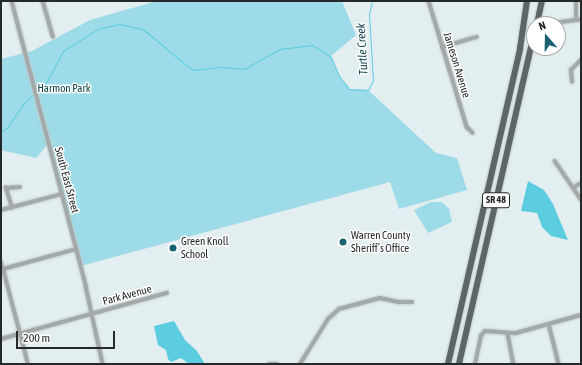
<!DOCTYPE html>
<html>
<head>
<meta charset="utf-8">
<style>
  body { margin:0 }
  #map { position:relative; width:582px; height:365px; overflow:hidden; background:#e3eef0; font-family:"Asap Condensed",sans-serif }
  div>[style] { position:absolute }
  .green>* { inset:0; background:#9cdbe7 }
  .water>* { inset:0; background:#5ccde1 }
  .stream>* { height:1px; margin:-0.5px; padding:0 0.5px; transform-origin:0.5px; border-radius:0.5px; background:#5ccde1 }
  .roads { filter:drop-shadow(0 0 1px #c1cbcc) drop-shadow(0 0 1px #c1cbcc) }
  .minor>* { height:3.5px; margin:-1.75px; padding:0 1.75px; transform-origin:1.75px; border-radius:1.75px; background:#a3a8a9 }
  .tertiary>* { height:4px; margin:-2px; padding:0 2px; transform-origin:2px; border-radius:2px; background:#a3a8a9 }
  .trunk>* { height:5.5px; margin:-2.75px; padding:0 2.75px; transform-origin:2.75px; border-radius:2.75px; background:#5c6567 }
  .dots>* { width:11px; height:11px; translate:-50% -50%; box-sizing:border-box; border:2px solid #fff; border-radius:50% }
  span { translate:-50% -50%; white-space:nowrap; text-align:center; line-height:1.15; -webkit-text-stroke:3px #fff; paint-order:stroke }
  .shield-label span { padding:1px 3px; background:#fff; border:1px solid; border-radius:3px; -webkit-text-stroke-width:0 }
  .shield-label { font-size:10px; color:#25292a; font-weight:700 }
  .street-label { font-size:11px; color:#25292a }
  .park-label { font-size:11px; color:#093f48 }
  .poi-label { font-size:11px; color:#25292a }
  .left { translate:0 -50%; text-align:left }
  .water-label { font-size:12px; color:#144750; font-style:italic }
  .frame { position:absolute; inset:0; border:2px solid #25292a; pointer-events:none }
  .north { position:absolute; left:526px; top:16px; width:40px; height:40px; box-sizing:border-box; background:#fff; border:1px solid #a8a9aa; border-radius:50%; rotate:340deg; font-size:11px; font-weight:700; line-height:16px; text-align:center; color:#25292a }
  .north::after { content:''; display:block; margin:auto; width:14px; height:18px; background:#18636f; clip-path:polygon(50% 0,100% 100%,50% 72%,0 100%) }
  .scale { position:absolute; left:16px; top:331px; width:99px; height:18px; box-sizing:border-box; border:2px solid #25292a; border-top:0; padding-left:5px; font-size:12px; line-height:14px; white-space:nowrap; color:#25292a; -webkit-text-stroke:3px #fff; paint-order:stroke }
</style>
</head>
<body>
<div id="map">
  <div class="green">
    <div style="clip-path:polygon(157px 1px,342px 1px,356px 35px,331px 56px,339px 76px,349px 89px,368px 90px,436px 153px,457px 158px,467px 190px,399px 209px,390px 182px,81px 266px,49px 144px,61px 140px,49px 143px,36px 158px,1px 150px,1px 59px,32px 51px,90px 20px)"></div>
    <div style="clip-path:polygon(431px 202px,442px 202px,449px 209px,452px 222px,428px 233px,414px 210px)"></div>
  </div>
  <div class="water">
    <div style="clip-path:polygon(528px 181px,544px 190px,553px 204px,568px 240px,551px 236px,542px 227px,537px 213px,521px 211px)"></div>
    <div style="clip-path:polygon(174px 321px,185px 340px,197px 351px,205px 364px,189px 364px,181px 358px,171px 362px,168px 359px,166px 350px,158px 345px,154px 326px)"></div>
  </div>
  <div class="stream">
    <div style="left:37px;top:92px;width:13px;rotate:-45deg"></div>
    <div style="left:46px;top:83px;width:36px;rotate:-62deg"></div>
    <div style="left:63px;top:51px;width:41px;rotate:-32.2deg"></div>
    <div style="left:98px;top:29px;width:22px;rotate:-13deg"></div>
    <div style="left:119px;top:24px;width:26px;rotate:13deg"></div>
    <div style="left:144px;top:30px;width:62px;rotate:39.8deg"></div>
    <div style="left:192px;top:70px;width:31px;rotate:-6deg"></div>
    <div style="left:223px;top:67px;width:21px;rotate:5deg"></div>
    <div style="left:244px;top:69px;width:41px;rotate:-29.1deg"></div>
    <div style="left:280px;top:49px;width:32px;rotate:-7deg"></div>
    <div style="left:312px;top:45px;width:22px;rotate:32deg"></div>
    <div style="left:331px;top:57px;width:21px;rotate:67deg"></div>
    <div style="left:339px;top:76px;width:16px;rotate:52deg"></div>
    <div style="left:349px;top:89px;width:19px;rotate:3deg"></div>
    <div style="left:368px;top:90px;width:11px;rotate:-63deg"></div>
    <div style="left:373px;top:80px;width:65px;rotate:-93.5deg"></div>
    <div style="left:369px;top:15px;width:14px;rotate:-78deg"></div>
    <div style="left:1px;top:131px;width:7px;rotate:-27deg"></div>
    <div style="left:7px;top:128px;width:30px;rotate:-56deg"></div>
    <div style="left:24px;top:103px;width:13px;rotate:-42deg"></div>
  </div>
  <div class="roads">
    <div class="minor">
      <div style="left:12px;top:1px;width:294px;rotate:75.4deg"></div>
      <div style="left:86px;top:286px;width:80px;rotate:77.7deg"></div>
      <div style="left:43px;top:1px;width:37px;rotate:74deg"></div>
      <div style="left:429px;top:1px;width:132px;rotate:73.2deg"></div>
      <div style="left:467px;top:127px;width:8px;rotate:45deg"></div>
      <div style="left:576px;top:19px;width:18px;rotate:-90deg"></div>
      <div style="left:554px;top:23px;width:27px;rotate:-8deg"></div>
      <div style="left:442px;top:47px;width:36px;rotate:-16deg"></div>
      <div style="left:572px;top:82px;width:12px;rotate:-95deg"></div>
      <div style="left:571px;top:70px;width:14px;rotate:-45deg"></div>
      <div style="left:555px;top:161px;width:46px;rotate:55.6deg"></div>
      <div style="left:573px;top:188px;width:9px;rotate:-32deg"></div>
      <div style="left:12px;top:208px;width:21px;rotate:-107deg"></div>
      <div style="left:6px;top:188px;width:14px;rotate:-4deg"></div>
      <div style="left:1px;top:210px;width:63px;rotate:-14.7deg"></div>
      <div style="left:1px;top:262px;width:7px;rotate:74deg"></div>
      <div style="left:3px;top:269px;width:76px;rotate:-15.3deg"></div>
      <div style="left:549px;top:324px;width:41px;rotate:76deg"></div>
      <div style="left:508px;top:334px;width:31px;rotate:79deg"></div>
      <div style="left:1px;top:339px;width:172px;rotate:-15.5deg"></div>
      <div style="left:269px;top:364px;width:8px"></div>
      <div style="left:300px;top:364px;width:53px;rotate:-58.1deg"></div>
      <div style="left:328px;top:319px;width:15px;rotate:-42deg"></div>
      <div style="left:339px;top:309px;width:42px;rotate:-15deg"></div>
      <div style="left:380px;top:298px;width:19px;rotate:12deg"></div>
      <div style="left:399px;top:302px;width:13px"></div>
      <div style="left:475px;top:364px;width:29px;rotate:-78deg"></div>
      <div style="left:481px;top:336px;width:6px;rotate:-51deg"></div>
      <div style="left:485px;top:331px;width:31px;rotate:4deg"></div>
      <div style="left:516px;top:333px;width:67px;rotate:-15.5deg"></div>
    </div>
    <div class="tertiary">
      <div style="left:1px;top:270px;width:2px;rotate:-27deg"></div>
      <div style="left:3px;top:269px;width:98px;rotate:75.3deg"></div>
    </div>
    <div class="trunk">
      <div style="left:537px;top:24px;width:24px;rotate:-78deg"></div>
      <div style="left:448px;top:364px;width:323px;rotate:-77.1deg"></div>
      <div style="left:520px;top:49px;width:49px;rotate:-81.7deg"></div>
      <div style="left:459px;top:364px;width:337px;rotate:-77.2deg"></div>
    </div>
  </div>
  <div class="dots">
    <div style="left:343px;top:242px;background:#18636f"></div>
    <div style="left:173px;top:248px;background:#18636f"></div>
  </div>
  <div class="shield-label">
    <span style="left:496px;top:200px">SR 48</span>
  </div>
  <div class="street-label">
    <span style="left:457px;top:65px;rotate:73deg">Jameson Avenue</span>
    <span style="left:67px;top:180px;rotate:75deg">South East Street</span>
    <span style="left:127px;top:295px;rotate:-15deg">Park Avenue</span>
  </div>
  <div class="park-label">
    <span style="left:64px;top:88px">Harmon Park</span>
  </div>
  <div class="poi-label">
    <span class="left" style="left:351px;top:242px">Warren County<br>Sheriff’s Office</span>
    <span class="left" style="left:181px;top:248px">Green Knoll<br>School</span>
  </div>
  <div class="water-label">
    <span style="left:363px;top:49px;rotate:-93deg">Turtle Creek</span>
  </div>
  <div class="frame"></div>
  <div class="north">N</div>
  <div class="scale">200 m</div>
</div>
</body>
</html>
